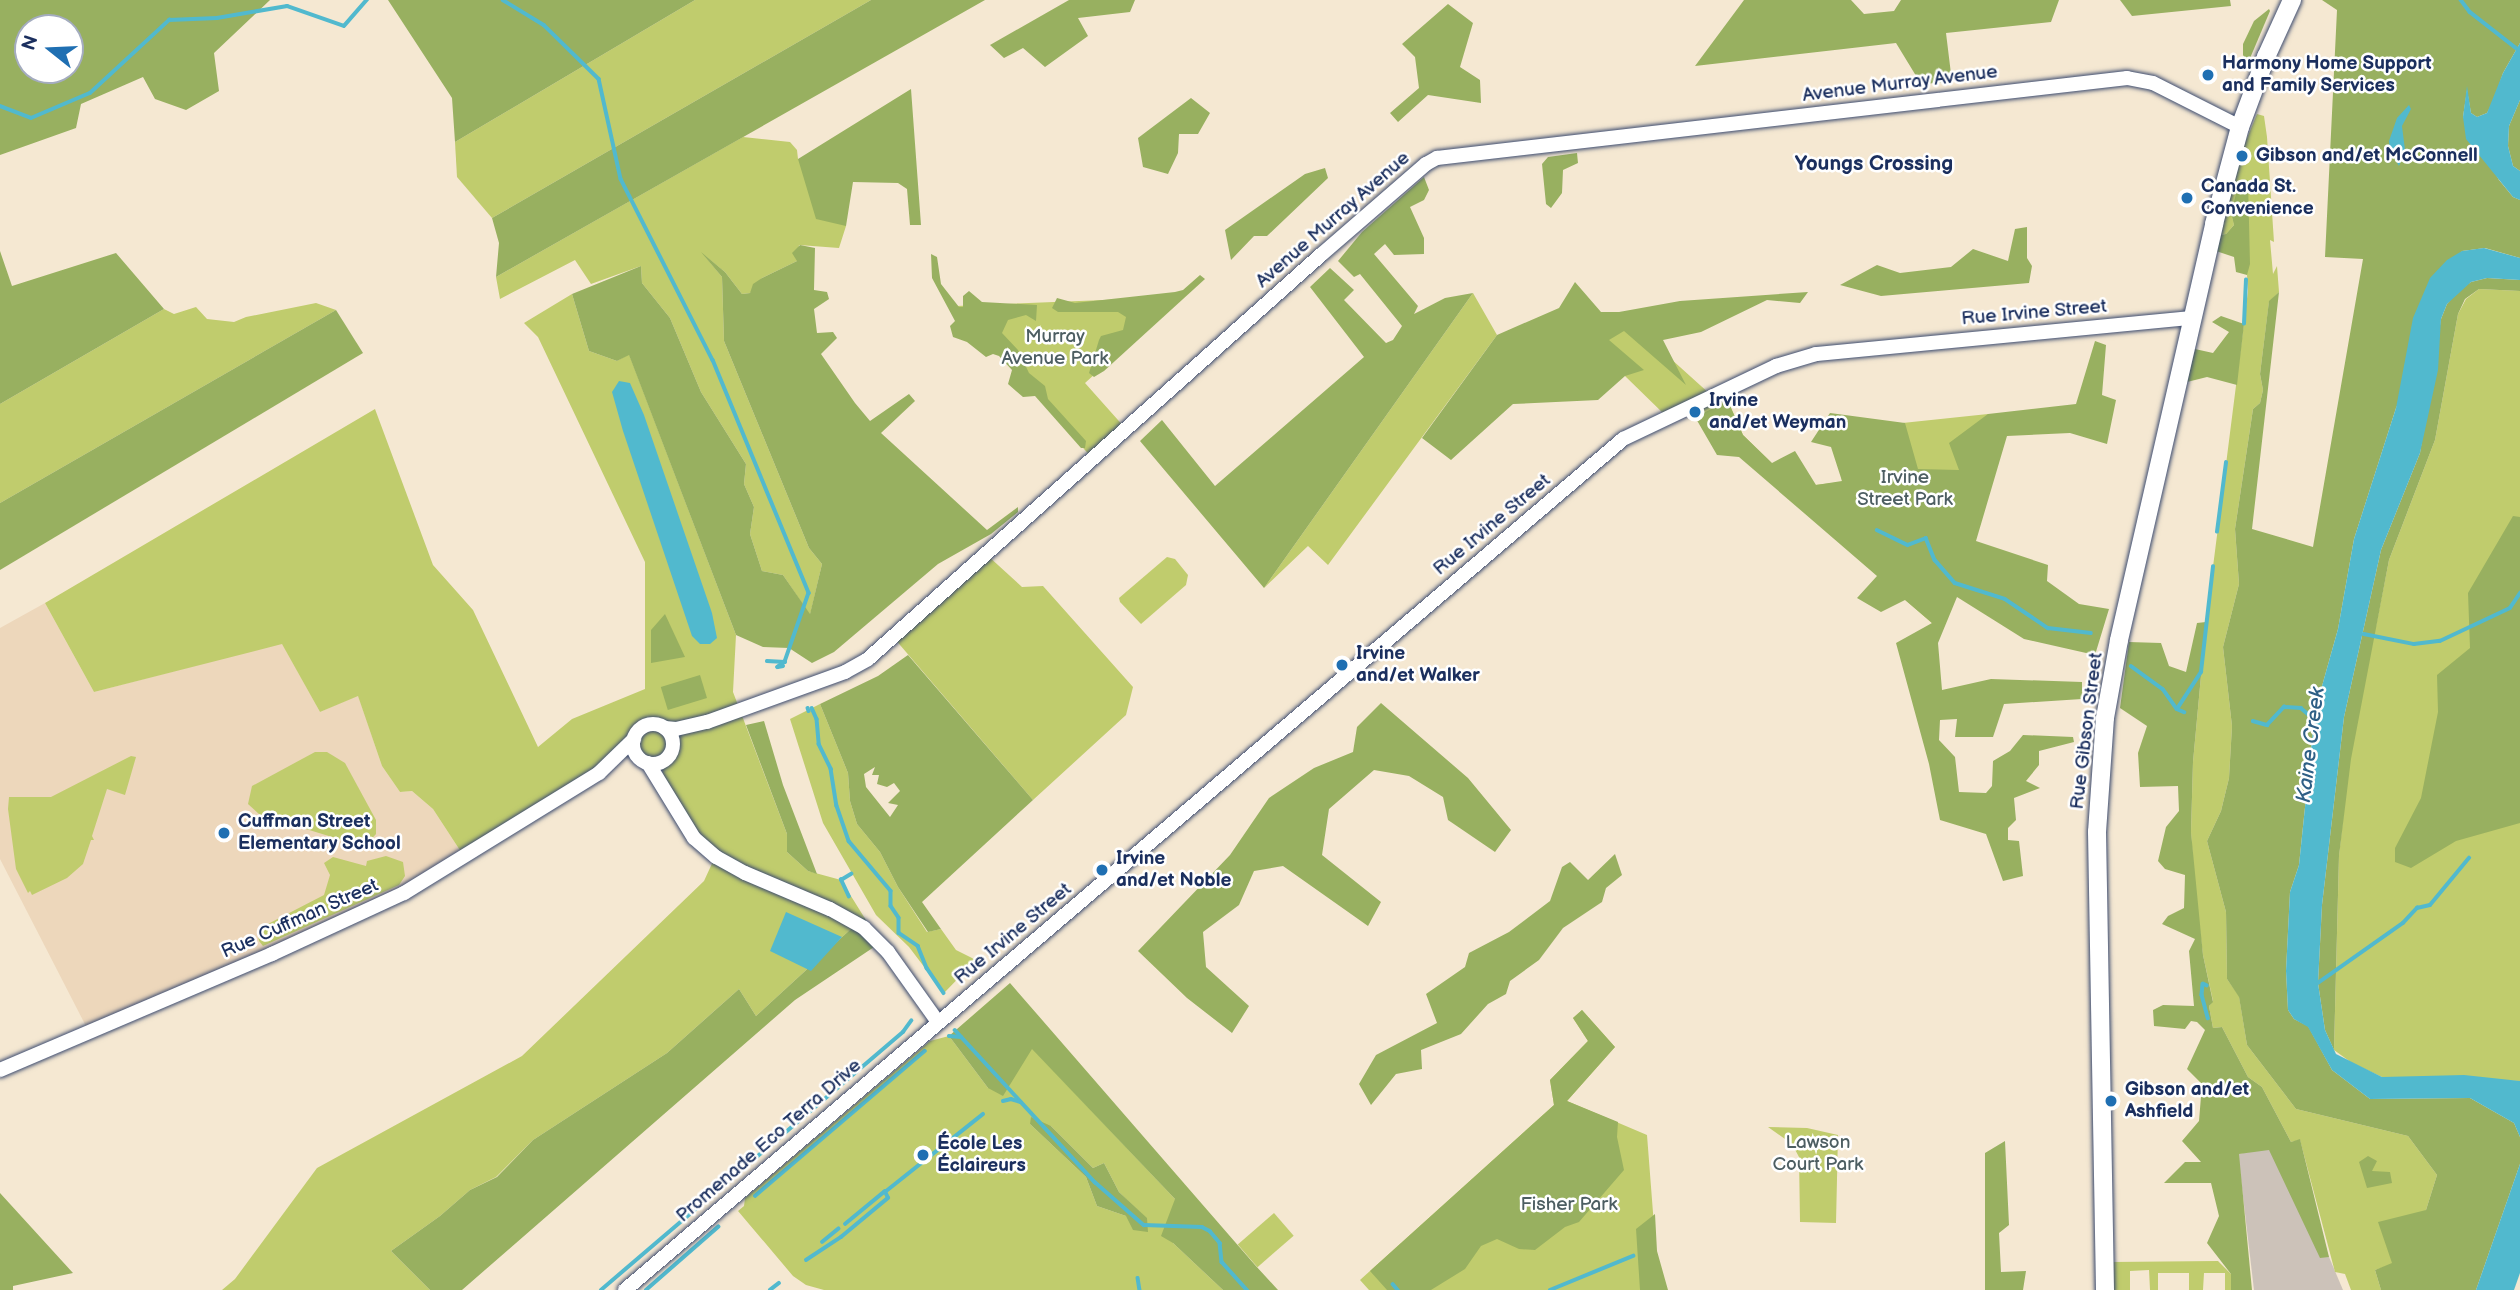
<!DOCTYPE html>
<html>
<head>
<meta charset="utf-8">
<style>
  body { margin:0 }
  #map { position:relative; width:2520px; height:1290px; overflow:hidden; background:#f5e8d2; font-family:"Balsamiq Sans",sans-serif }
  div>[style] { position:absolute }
  .built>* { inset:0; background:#edd7bb }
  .industrial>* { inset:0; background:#ccc2b9 }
  .green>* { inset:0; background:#c0cc6d; transform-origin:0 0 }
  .forest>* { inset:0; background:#98b060; transform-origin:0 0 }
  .water>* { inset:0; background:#51b9ce }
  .stream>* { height:3.5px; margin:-1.75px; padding:0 1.75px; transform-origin:1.75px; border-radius:1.75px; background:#51b9ce }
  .roads { filter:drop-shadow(0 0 2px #3c4b6f) drop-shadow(0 0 2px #3c4b6f) }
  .minor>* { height:14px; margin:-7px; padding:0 7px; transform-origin:7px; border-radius:7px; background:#fff }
  .minor>.ring { margin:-7px; padding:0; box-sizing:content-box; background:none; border:14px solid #fff; border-radius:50% }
  .major>* { height:18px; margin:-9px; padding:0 9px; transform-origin:9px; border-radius:9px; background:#fff }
  .dots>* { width:19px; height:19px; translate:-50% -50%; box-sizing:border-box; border:4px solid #fff; border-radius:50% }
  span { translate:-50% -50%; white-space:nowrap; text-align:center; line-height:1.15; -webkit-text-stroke:5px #fff; paint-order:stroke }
  .poi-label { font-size:19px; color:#1b2f5e; font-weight:700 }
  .left { translate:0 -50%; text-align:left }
  .street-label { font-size:19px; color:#1b2f5e }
  .park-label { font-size:19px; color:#4d5e62 }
  .neighbourhood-label { font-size:21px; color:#1b2f5e; font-weight:700 }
  .water-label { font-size:21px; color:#2e5f85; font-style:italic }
  .north { position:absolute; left:14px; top:14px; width:70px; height:70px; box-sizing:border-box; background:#fff; border:2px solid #a4acbf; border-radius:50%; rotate:288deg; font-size:19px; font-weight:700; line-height:28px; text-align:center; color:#1b2f5e }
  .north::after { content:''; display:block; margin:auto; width:24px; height:32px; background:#1f6fb2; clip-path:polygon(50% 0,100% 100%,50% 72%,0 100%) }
</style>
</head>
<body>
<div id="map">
  <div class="built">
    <div style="clip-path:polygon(45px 603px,94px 692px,282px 643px,320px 712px,358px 695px,382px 766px,400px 792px,412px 791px,433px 809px,465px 858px,90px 1034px,0 859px,0 628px)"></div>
  </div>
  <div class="industrial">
    <div style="clip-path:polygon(2276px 1147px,2329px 1257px,2343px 1290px,2254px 1290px,2238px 1154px)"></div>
  </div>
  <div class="green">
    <div style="clip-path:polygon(695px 0,871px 0,492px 218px,457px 177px,455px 142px)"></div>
    <div style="clip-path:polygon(2257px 114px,2264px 116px,2267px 137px,2274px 242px,2270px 240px,2273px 274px,2277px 266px,2279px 292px,2269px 302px,2260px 374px,2263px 390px,2260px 403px,2253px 409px,2235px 529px,2239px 584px,2223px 647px,2232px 726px,2229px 778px,2221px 811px,2207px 841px,2226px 912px,2227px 979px,2239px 996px,2247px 1045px,2296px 1109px,2408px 1136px,2437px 1175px,2426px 1210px,2393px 1264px,2375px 1270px,2381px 1290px,2351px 1290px,2345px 1274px,2335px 1272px,2300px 1140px,2291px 1142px,2262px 1087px,2248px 1077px,2222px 1027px,2213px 1028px,2209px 1006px,2213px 1001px,2203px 955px,2195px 891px,2191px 832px,2193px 762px,2206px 622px,2248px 291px,2247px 275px,2231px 212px,2234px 225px,2226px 234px,2220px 235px,2243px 148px)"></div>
    <div style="clip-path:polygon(743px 137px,790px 142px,797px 150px,798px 159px,842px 167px,846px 226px,839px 248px,799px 245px,797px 261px,762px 278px,750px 293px,742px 294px,725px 272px,704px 255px,722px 277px,724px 341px,809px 548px,822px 564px,810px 615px,783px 575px,762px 571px,750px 534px,754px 507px,744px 484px,746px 464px,701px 392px,670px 318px,642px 283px,641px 266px,591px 284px,575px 260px,500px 299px,496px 277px)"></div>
    <div style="clip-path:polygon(2479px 289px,2520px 291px,2520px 1081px,2382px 1077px,2352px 1063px,2334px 1050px,2339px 856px,2361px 649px,2369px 612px,2376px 626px,2389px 560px,2435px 440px,2458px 314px,2466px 299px)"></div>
    <div style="clip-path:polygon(1473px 293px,1497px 335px,1328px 565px,1308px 546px,1264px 588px)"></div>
    <div style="clip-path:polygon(572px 294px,589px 351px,617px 361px,629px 354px,736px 635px,733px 692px,787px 834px,787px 852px,808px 871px,841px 880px,864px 917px,756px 1016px,739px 989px,667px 1053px,533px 1140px,496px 1177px,470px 1190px,440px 1216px,391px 1251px,430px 1290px,222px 1290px,235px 1279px,317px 1168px,522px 1056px,704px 881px,715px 857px,671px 801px,660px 763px,642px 761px,634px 752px,465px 858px,433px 809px,412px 791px,400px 792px,382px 766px,358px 696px,320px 712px,282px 644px,94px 692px,45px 603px,375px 409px,433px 565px,473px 610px,538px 747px,572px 719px,645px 689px,645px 562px,538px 337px,524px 323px)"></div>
    <div style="clip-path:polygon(1180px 297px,1085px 383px,1126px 429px,1093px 459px,956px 306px)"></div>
    <div style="clip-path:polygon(316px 303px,336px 310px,0 503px,0 404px,164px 309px,174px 314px,196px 307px,207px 319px,234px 322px,246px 317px)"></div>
    <div style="clip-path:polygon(1619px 312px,1711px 395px,1723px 390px,1743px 435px,1796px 487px,1842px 482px,1836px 430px,1988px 414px,1990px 421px,1933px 624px,1685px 408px,1666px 416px,1625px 376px,1587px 320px)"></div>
    <div style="clip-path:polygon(987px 555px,1022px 587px,1043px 586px,1133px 687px,1126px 715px,1033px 800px,894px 638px)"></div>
    <div style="clip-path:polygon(1167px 557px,1175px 559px,1188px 575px,1186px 585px,1141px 624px,1120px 602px,1119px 598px)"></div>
    <div style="clip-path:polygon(820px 704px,848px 773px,850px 801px,857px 824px,880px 852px,898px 887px,927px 932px,941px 929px,956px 950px,976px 960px,944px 993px,909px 947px,876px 915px,823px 823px,790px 719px)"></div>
    <div style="clip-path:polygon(315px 752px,327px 752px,345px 763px,376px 820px,376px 834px,368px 843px,355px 844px,260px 815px,248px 804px,252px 786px)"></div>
    <div style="clip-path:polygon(131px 756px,136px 757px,125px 795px,107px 789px,92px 836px,94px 840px,91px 840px,83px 864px,67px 878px,32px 895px,30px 891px,28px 893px,16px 869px,8px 809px,9px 797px,51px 797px)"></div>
    <div style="clip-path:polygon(386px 856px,403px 862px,405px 876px,399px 885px,263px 946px,259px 941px,258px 935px,264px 926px,324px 895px,330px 875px,324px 863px,333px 857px,366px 866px,367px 861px)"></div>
    <div style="clip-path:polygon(1582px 1010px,1615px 1047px,1567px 1101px,1647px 1135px,1659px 1290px,1369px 1290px,1360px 1280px,1554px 1105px,1550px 1080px,1588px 1041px,1573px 1018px)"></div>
    <div style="clip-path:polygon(evenodd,949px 1036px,988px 1088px,1032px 1048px,1175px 1199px,1173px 1243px,1223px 1290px,824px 1290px,806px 1285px,793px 1276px,738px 1211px,744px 1206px,745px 1198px,930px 1041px,949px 1036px,1030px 1124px,1051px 1126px,1093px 1168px,1104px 1163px,1119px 1192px,1146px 1218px,1126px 1216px,1097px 1206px,1086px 1177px,1030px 1124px)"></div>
    <div style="clip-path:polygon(1768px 1127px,1807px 1128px,1838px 1135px,1836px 1223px,1800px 1222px,1799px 1157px,1792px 1144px)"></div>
    <div style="left:1274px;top:1213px;width:30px;height:48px;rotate:49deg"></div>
    <div style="clip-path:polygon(2218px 1261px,2231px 1274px,2231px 1290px,2225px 1290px,2225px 1273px,2204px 1273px,2203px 1290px,2189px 1290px,2189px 1273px,2158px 1273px,2158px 1290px,2150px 1290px,2149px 1270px,2130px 1271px,2130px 1290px,2111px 1290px,2111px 1262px)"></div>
  </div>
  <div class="forest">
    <div style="clip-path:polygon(evenodd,0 0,270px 0,214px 53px,219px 91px,186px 110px,155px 99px,143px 77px,81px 104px,76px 128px,0 155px,0 0,28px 28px,70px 28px,70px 70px,28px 70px,28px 28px)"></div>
    <div style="clip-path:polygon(388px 0,695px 0,455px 142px,452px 98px)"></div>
    <div style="clip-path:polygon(871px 0,985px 0,496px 277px,499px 243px,492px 218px)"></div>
    <div style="clip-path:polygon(1069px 0,1135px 0,1130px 12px,1078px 18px,1088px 36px,1045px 67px,1023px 48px,1004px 58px,990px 45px)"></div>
    <div style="clip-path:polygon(1744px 0,1851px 0,1864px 14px,1894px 11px,1901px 0,2059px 0,2051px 22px,1946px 33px,1952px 82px,1921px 84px,1896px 43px,1695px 66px)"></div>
    <div style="clip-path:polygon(2120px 0,2230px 0,2231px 6px,2132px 16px)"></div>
    <div style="clip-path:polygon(2322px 0,2520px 0,2520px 43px,2503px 73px,2494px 100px,2487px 113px,2477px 117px,2471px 113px,2467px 90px,2463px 117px,2499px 180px,2513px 197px,2520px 200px,2520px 258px,2485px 248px,2462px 251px,2396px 408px,2354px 539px,2338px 629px,2315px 711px,2299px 865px,2290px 892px,2286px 971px,2288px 1010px,2294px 1019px,2308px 1026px,2332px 1070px,2370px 1099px,2470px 1098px,2514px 1123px,2520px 1137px,2520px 1164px,2476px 1290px,2381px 1290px,2375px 1270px,2392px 1263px,2378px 1222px,2426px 1210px,2437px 1175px,2408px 1136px,2296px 1109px,2247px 1045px,2239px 997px,2227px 979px,2226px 912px,2207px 841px,2221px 811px,2229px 778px,2232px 726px,2223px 647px,2239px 584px,2235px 529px,2253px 409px,2260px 403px,2263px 390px,2260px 374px,2269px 301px,2279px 292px,2252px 529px,2313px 547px,2363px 259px,2325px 257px,2337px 10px)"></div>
    <div style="clip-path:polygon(1448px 4px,1473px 23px,1460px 67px,1480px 80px,1481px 103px,1428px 95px,1398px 122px,1390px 113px,1419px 88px,1415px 57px,1402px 44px)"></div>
    <div style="clip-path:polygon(2269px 9px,2270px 11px,2248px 63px,2243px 55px,2243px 44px,2254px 21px)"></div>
    <div style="clip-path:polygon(911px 89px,921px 225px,910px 225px,907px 189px,898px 183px,853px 182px,846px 226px,816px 219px,798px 159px)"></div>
    <div style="clip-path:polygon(1191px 98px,1210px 113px,1198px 134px,1179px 134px,1178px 153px,1168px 174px,1143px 167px,1138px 138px)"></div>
    <div style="clip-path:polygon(2520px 100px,2520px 171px,2513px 166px,2508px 146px,2509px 126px)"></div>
    <div style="clip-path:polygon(1577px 153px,1578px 163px,1563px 170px,1562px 193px,1551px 208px,1546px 204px,1542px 164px,1548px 157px)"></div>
    <div style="clip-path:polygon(1325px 168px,1328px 178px,1267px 236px,1254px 236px,1231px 260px,1225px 230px,1305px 174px)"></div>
    <div style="clip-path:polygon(1424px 177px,1429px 190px,1424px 200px,1410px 207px,1424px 238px,1424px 254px,1394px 255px,1385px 244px,1374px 254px,1418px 306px,1414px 314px,1445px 298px,1473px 293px,1264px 588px,1140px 441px,1162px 420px,1215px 486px,1364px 357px,1310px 287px,1330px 268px,1354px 290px,1344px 300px,1386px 343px,1393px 340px,1402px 326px,1360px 274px,1354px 277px,1338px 261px,1362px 232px)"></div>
    <div style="clip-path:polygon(2248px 180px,2250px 264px,2247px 275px,2236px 272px,2234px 257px,2216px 251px,2220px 235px,2226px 234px,2234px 225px,2231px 212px,2238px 187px)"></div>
    <div style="clip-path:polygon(2027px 227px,2027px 258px,2032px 266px,2029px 283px,1881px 296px,1840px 285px,1877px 265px,1900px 273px,1951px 267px,1973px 249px,2008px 261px,2015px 229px)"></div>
    <div style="clip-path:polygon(800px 245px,815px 248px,814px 290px,827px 292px,829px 299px,814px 309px,817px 333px,833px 332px,837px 338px,821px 354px,855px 403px,870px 421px,909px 394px,915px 401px,881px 433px,987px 530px,1018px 507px,1018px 512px,991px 534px,938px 564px,834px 652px,812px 663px,789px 648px,763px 647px,736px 635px,629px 355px,617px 361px,589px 351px,572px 294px,641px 266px,642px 283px,670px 318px,701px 392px,746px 464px,744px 484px,754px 507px,750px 534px,762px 571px,783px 575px,810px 614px,822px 564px,809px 548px,724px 341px,722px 277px,701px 252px,725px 272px,742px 294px,750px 293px,753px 284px,762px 278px,797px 261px,792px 253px)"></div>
    <div style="clip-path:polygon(0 251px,12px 286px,116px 253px,164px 309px,0 404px)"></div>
    <div style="clip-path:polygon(931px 254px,937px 257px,941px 284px,959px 307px,963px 307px,963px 296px,969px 291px,982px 302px,1037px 305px,1036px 321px,1026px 315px,1008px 320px,1002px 333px,1018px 350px,1029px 373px,1045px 386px,1048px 399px,1086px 441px,1085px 448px,1081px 448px,1035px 396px,1023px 397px,1008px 384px,1012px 370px,999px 356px,993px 354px,986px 357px,967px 342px,953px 337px,950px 326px,955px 321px,932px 278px)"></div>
    <div style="clip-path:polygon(1200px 275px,1205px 279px,1104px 371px,1094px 377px,1089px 373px,1099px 340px,1101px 336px,1123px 330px,1126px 317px,1118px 312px,1058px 312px,1052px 308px,1057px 298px,1075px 303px,1175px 292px,1183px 290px)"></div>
    <div style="clip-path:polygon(2487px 278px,2520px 280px,2520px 291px,2479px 289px,2465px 299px,2458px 314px,2435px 440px,2389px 560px,2351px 759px,2339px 856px,2334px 1050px,2325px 1030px,2318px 983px,2322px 905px,2344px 717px,2381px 550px,2420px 453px,2441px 319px,2447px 304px,2457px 292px,2471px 282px)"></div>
    <div style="clip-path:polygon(1575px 282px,1601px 312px,1619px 312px,1680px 301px,1808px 292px,1800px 303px,1767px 300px,1701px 332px,1663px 340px,1686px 385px,1624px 331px,1609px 340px,1644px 370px,1625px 376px,1598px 400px,1513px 404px,1451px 460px,1422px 438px,1497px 335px,1559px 308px)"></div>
    <div style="clip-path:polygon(336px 310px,363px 353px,0 570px,0 503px)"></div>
    <div style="clip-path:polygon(2221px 316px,2244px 324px,2237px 385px,2207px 377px,2187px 382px,2195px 349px,2213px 353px,2229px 332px,2212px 322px)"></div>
    <div style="clip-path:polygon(2095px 341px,2106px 345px,2102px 395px,2116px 400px,2107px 444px,2070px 433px,2007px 436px,1976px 541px,2048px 565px,2047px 581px,2079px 604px,2109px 609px,2095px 655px,2024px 639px,1957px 597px,1938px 643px,1942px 690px,1991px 679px,2082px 682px,2082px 699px,2004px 704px,1993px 737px,1955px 737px,1957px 719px,1940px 720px,1939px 740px,1955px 757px,1959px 792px,1986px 793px,1992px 786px,1993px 761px,2010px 751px,2023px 735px,2073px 737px,2074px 742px,2039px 751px,2039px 765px,2026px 781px,2040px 788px,2014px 798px,2016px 820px,2008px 828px,2008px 840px,2019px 841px,2023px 876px,2003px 881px,1986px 834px,1940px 820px,1929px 764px,1896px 643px,1932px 623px,1905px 600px,1881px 612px,1857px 598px,1877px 576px,1739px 457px,1717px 455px,1695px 417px,1728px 401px,1743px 435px,1772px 463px,1795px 451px,1816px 485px,1842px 481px,1831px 447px,1811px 442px,1830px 413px,1905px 423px,1918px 469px,1959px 470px,1949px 443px,1988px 414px,2076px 404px)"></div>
    <div style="clip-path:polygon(2513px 516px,2520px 517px,2520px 823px,2456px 841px,2411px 868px,2395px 862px,2395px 848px,2421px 798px,2438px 712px,2437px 675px,2470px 648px,2468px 593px)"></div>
    <div style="clip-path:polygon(665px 614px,685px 657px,651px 663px,651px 630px)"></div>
    <div style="clip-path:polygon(2206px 622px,2193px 762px,2191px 832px,2203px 955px,2213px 1002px,2209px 1006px,2213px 1028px,2222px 1027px,2248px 1077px,2262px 1087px,2291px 1142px,2300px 1139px,2329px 1257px,2320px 1258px,2269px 1150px,2239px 1154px,2252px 1290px,2231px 1290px,2231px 1274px,2207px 1243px,2219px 1216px,2211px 1183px,2164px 1183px,2185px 1162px,2201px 1162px,2182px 1141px,2199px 1121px,2202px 1084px,2187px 1069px,2205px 1030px,2197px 1022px,2191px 1021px,2185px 1029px,2154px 1026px,2153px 1010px,2163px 1005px,2194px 1006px,2189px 951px,2195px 939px,2162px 924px,2168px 916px,2184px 908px,2185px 875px,2165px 869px,2158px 861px,2166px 827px,2179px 811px,2178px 786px,2140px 787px,2138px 753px,2147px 726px,2120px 708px,2129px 642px,2161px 643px,2169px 666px,2186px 672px,2197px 623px)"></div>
    <div style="clip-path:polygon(evenodd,908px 655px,1033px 800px,922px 902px,941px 929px,928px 932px,898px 887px,880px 852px,857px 824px,850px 801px,848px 773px,820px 704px,878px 676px,908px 655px,875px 767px,872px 775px,879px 775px,877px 784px,887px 787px,894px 783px,900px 791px,888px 803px,898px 805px,890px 817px,866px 787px,864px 774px,875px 767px)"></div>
    <div style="left:700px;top:675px;width:24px;height:41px;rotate:73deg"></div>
    <div style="clip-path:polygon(1381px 703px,1468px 778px,1511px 830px,1495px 852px,1448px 820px,1443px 797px,1409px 776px,1374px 770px,1329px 809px,1322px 855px,1381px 902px,1368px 926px,1283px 866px,1254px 871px,1239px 905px,1203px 932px,1206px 967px,1249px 1006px,1232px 1033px,1187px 998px,1138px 951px,1230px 855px,1269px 798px,1314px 768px,1353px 752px,1357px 727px)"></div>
    <div style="clip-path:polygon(764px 721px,783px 785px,817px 874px,808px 871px,787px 852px,787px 834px,746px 725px)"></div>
    <div style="clip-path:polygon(1615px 854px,1622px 875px,1606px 888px,1602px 902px,1563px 928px,1539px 960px,1510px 981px,1506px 994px,1488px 1004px,1461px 1034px,1421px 1050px,1422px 1069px,1396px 1074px,1371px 1105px,1359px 1084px,1376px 1055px,1437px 1023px,1426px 994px,1465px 967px,1469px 953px,1509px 932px,1550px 901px,1562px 867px,1570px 862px,1588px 880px)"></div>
    <div style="clip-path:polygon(864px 917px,880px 943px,795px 1000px,462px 1290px,430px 1290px,391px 1251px,440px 1216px,470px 1190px,497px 1177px,533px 1140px,667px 1053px,739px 989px,756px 1016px)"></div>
    <div style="clip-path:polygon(1010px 983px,1255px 1265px,1278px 1290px,1223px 1290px,1173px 1243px,1161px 1236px,1175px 1199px,1032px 1049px,1003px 1096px,988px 1088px,949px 1036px)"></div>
    <div style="clip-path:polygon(1582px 1010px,1615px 1047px,1567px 1101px,1618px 1122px,1617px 1137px,1624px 1170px,1579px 1222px,1565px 1227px,1535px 1250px,1519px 1249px,1497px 1239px,1481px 1246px,1465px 1269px,1431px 1290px,1387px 1290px,1370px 1271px,1554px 1105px,1550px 1080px,1588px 1041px,1573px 1018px)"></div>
    <div style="clip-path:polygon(1031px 1117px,1051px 1126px,1093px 1168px,1104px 1163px,1119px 1192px,1147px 1218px,1148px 1232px,1133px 1230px,1126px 1216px,1097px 1206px,1086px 1177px,1030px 1124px)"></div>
    <div style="clip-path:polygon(2005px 1141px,2009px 1225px,1999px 1233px,2001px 1272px,2026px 1271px,2023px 1290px,1985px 1290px,1985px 1153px)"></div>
    <div style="clip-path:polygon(2368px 1156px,2377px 1161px,2372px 1171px,2390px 1172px,2392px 1183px,2367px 1188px,2359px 1162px)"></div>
    <div style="clip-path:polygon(0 1193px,73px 1273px,13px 1286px,13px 1290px,0 1290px)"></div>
    <div style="clip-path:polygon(1655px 1214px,1657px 1251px,1668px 1290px,1640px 1290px,1636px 1229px)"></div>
  </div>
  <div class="water">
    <div style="clip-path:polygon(2520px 43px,2520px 100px,2509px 126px,2508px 146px,2513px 166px,2520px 171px,2520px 200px,2513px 197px,2466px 139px,2463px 117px,2467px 86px,2471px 113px,2477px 117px,2487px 113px,2503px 73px)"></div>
    <div style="clip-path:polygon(2409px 105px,2411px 109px,2402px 126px,2405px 150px,2399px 166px,2390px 151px,2389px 141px,2397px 118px)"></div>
    <div style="clip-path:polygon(2484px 248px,2520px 258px,2520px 280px,2487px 278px,2471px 282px,2447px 304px,2441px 319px,2438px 370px,2420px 453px,2381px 550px,2344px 717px,2322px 905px,2318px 983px,2325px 1030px,2336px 1054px,2382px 1077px,2464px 1075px,2520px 1081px,2520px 1137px,2514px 1123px,2470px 1098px,2370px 1099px,2332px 1070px,2308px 1027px,2294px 1019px,2288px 1010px,2286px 971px,2290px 892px,2299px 865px,2315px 711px,2338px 629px,2354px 539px,2396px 408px,2413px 318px,2430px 278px,2447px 260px,2462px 251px)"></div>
    <div style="clip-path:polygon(619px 381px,630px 383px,644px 415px,712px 613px,717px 638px,710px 644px,700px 644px,692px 636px,623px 431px,612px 392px)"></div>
    <div style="clip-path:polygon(786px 912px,842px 937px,811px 971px,770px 951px)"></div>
    <div style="clip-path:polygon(2520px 1164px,2520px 1273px,2514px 1290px,2476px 1290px)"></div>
  </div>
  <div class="stream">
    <div style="left:503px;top:0;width:48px;rotate:31.4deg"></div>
    <div style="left:544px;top:25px;width:77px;rotate:44.5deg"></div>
    <div style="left:599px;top:79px;width:102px;rotate:77.6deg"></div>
    <div style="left:621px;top:179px;width:203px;rotate:63.1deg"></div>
    <div style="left:713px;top:360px;width:252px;rotate:67.6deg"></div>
    <div style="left:809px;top:593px;width:73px;rotate:109.2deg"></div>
    <div style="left:2461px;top:0;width:15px;rotate:53deg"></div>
    <div style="left:2470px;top:12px;width:63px;rotate:38deg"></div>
    <div style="left:0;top:106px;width:33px;rotate:21deg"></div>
    <div style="left:31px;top:118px;width:64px;rotate:-23deg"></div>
    <div style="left:90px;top:93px;width:108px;rotate:-42.7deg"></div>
    <div style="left:169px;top:20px;width:48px;rotate:-2.4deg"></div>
    <div style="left:217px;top:18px;width:71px;rotate:-9.7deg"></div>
    <div style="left:287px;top:6px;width:60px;rotate:19.3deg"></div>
    <div style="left:344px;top:26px;width:35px;rotate:-49deg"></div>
    <div style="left:2244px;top:324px;width:44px;rotate:-87.4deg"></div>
    <div style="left:1877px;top:530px;width:34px;rotate:26deg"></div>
    <div style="left:1908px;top:545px;width:19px;rotate:-21deg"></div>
    <div style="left:1926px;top:538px;width:24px;rotate:68deg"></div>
    <div style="left:1935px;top:560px;width:30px;rotate:49deg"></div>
    <div style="left:1955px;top:583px;width:52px;rotate:17.7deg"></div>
    <div style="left:2005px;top:599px;width:52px;rotate:34deg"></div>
    <div style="left:2048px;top:628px;width:43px;rotate:6.6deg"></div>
    <div style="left:2217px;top:532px;width:70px;rotate:-82.6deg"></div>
    <div style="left:2364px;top:634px;width:51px;rotate:11.3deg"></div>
    <div style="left:2414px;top:644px;width:26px;rotate:-7deg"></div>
    <div style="left:2440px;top:641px;width:77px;rotate:-25.2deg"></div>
    <div style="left:2510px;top:608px;width:18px;rotate:-56deg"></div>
    <div style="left:767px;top:661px;width:18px;rotate:3deg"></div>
    <div style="left:785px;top:662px;width:9px;rotate:144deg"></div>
    <div style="left:778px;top:667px;width:5px;rotate:-11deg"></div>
    <div style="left:2131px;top:666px;width:39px;rotate:36deg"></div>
    <div style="left:2163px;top:689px;width:24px;rotate:55deg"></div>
    <div style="left:2177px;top:709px;width:8px;rotate:23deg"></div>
    <div style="left:808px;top:708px;width:3px;rotate:72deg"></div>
    <div style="left:812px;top:708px;width:12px;rotate:66deg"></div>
    <div style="left:817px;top:719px;width:25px;rotate:85deg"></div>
    <div style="left:819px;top:744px;width:28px;rotate:64deg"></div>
    <div style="left:831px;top:769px;width:37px;rotate:81deg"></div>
    <div style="left:837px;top:806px;width:37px;rotate:71deg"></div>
    <div style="left:849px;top:841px;width:65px;rotate:50deg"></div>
    <div style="left:891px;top:891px;width:15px;rotate:90deg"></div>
    <div style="left:891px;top:906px;width:14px;rotate:56deg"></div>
    <div style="left:899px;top:918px;width:15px;rotate:90deg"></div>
    <div style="left:899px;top:933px;width:23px;rotate:34deg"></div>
    <div style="left:918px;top:946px;width:24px;rotate:68deg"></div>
    <div style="left:927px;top:968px;width:30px;rotate:56deg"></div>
    <div style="left:2177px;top:709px;width:44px;rotate:-57deg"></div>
    <div style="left:2201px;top:672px;width:106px;rotate:-83.5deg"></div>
    <div style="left:2253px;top:721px;width:15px;rotate:16deg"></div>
    <div style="left:2267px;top:725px;width:25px;rotate:-47deg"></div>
    <div style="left:2284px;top:707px;width:17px;rotate:3deg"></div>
    <div style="left:2301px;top:708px;width:17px;rotate:40deg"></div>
    <div style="left:849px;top:897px;width:19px;rotate:-115deg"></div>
    <div style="left:841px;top:880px;width:12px;rotate:-31deg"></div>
    <div style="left:2318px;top:983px;width:104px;rotate:-35.2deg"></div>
    <div style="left:2403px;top:923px;width:21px;rotate:-47deg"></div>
    <div style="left:2417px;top:908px;width:13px;rotate:-13deg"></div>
    <div style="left:2430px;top:905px;width:61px;rotate:-50.3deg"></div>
    <div style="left:2207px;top:986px;width:4px;rotate:-153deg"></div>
    <div style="left:2203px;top:984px;width:11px;rotate:95deg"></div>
    <div style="left:2202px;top:995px;width:24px;rotate:75deg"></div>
    <div style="left:955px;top:1030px;width:207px;rotate:47.4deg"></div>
    <div style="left:1095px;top:1182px;width:65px;rotate:41.3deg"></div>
    <div style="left:1144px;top:1225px;width:58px;rotate:2deg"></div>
    <div style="left:1202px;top:1227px;width:9px;rotate:27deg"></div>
    <div style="left:1210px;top:1231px;width:16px;rotate:50deg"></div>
    <div style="left:1220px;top:1243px;width:19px;rotate:84deg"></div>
    <div style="left:1222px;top:1262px;width:38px;rotate:48deg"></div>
    <div style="left:949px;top:1036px;width:12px;rotate:5deg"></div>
    <div style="left:1003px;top:1101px;width:8px;rotate:-14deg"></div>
    <div style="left:1011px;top:1099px;width:10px;rotate:17deg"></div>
    <div style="left:755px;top:1196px;width:223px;rotate:-40.5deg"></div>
    <div style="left:845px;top:1224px;width:50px;rotate:-39.4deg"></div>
    <div style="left:822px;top:1242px;width:21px;rotate:-39deg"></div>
    <div style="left:806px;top:1260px;width:42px;rotate:-33.3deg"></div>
    <div style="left:841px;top:1237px;width:61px;rotate:-39.7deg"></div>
    <div style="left:888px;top:1198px;width:7px;rotate:-117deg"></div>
    <div style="left:885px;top:1192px;width:125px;rotate:-38.5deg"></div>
    <div style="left:1138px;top:1278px;width:12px;rotate:81deg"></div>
    <div style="left:1393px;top:1284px;width:8px;rotate:50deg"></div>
    <div style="left:601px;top:1290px;width:397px;rotate:-40.5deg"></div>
    <div style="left:903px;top:1032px;width:14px;rotate:-54deg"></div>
    <div style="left:646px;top:1290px;width:96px;rotate:-41.2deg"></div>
    <div style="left:770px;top:1290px;width:11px;rotate:-38deg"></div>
    <div style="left:1550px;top:1290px;width:90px;rotate:-22.3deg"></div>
  </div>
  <div class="roads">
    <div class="minor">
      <div class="ring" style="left:633px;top:724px;width:26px;height:26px"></div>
      <div style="left:665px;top:728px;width:11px;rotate:5deg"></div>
      <div style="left:676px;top:729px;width:32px;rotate:-13deg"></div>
      <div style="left:707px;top:722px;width:147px;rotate:-19.9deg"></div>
      <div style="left:845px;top:672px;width:26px;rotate:-29deg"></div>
      <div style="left:868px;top:659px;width:608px;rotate:-41.74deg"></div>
      <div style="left:1322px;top:254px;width:138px;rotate:-40.9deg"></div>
      <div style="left:1426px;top:164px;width:13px;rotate:-29deg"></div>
      <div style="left:1437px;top:158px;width:695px;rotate:-6.61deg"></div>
      <div style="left:2127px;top:78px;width:26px;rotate:11deg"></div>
      <div style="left:2153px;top:83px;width:97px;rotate:26.8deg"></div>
      <div style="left:648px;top:763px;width:88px;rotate:58.5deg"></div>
      <div style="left:694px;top:838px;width:29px;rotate:41deg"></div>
      <div style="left:716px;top:857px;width:33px;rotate:29deg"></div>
      <div style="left:745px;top:873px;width:92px;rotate:23deg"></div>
      <div style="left:830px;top:909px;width:39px;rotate:29deg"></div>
      <div style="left:864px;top:928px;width:34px;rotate:45deg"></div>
      <div style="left:888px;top:952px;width:86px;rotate:54.5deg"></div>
      <div style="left:0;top:1070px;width:296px;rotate:-23.1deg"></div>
      <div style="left:272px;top:954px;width:145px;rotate:-24.8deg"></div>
      <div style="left:404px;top:893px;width:229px;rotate:-31.6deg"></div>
      <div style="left:599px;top:773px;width:49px;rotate:-44.2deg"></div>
      <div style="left:625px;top:1290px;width:1312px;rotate:-40.45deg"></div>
      <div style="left:1623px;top:439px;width:170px;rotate:-25.5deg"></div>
      <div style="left:1776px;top:366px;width:42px;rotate:-16.7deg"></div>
      <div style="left:1816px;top:354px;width:378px;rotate:-5.5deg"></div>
    </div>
    <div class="major">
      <div style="left:2105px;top:1290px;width:458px;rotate:-91deg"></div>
      <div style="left:2097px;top:832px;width:114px;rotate:-86deg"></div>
      <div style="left:2105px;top:718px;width:79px;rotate:-79.8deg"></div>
      <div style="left:2119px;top:640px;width:427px;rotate:-77.1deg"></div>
      <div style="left:2214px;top:224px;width:100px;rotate:-75deg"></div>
      <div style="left:2240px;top:127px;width:75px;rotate:-69.6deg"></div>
      <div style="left:2266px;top:57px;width:63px;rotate:-65.5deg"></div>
    </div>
  </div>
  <div class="dots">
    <div style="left:2208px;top:75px;background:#1f6fb2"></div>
    <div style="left:2242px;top:156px;background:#1f6fb2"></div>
    <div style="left:2187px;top:198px;background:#1f6fb2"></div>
    <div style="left:1695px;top:412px;background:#1f6fb2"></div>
    <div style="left:1342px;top:665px;background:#1f6fb2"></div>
    <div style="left:224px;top:833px;background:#1f6fb2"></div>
    <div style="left:1102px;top:870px;background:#1f6fb2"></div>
    <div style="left:2111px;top:1101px;background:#1f6fb2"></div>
    <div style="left:923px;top:1155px;background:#1f6fb2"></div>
  </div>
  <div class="poi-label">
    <span class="left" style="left:2222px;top:75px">Harmony Home Support<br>and Family Services</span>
    <span class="left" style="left:2256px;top:156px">Gibson and/et McConnell</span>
    <span class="left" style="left:2201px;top:198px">Canada St.<br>Convenience</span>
    <span class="left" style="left:1709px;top:412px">Irvine<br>and/et Weyman</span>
    <span class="left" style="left:1356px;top:665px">Irvine<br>and/et Walker</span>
    <span class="left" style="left:238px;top:833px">Cuffman Street<br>Elementary School</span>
    <span class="left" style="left:1116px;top:870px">Irvine<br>and/et Noble</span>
    <span class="left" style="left:2125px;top:1101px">Gibson and/et<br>Ashfield</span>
    <span class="left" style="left:937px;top:1155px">École Les<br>Éclaireurs</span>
  </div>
  <div class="street-label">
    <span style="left:1900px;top:84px;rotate:-7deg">Avenue Murray Avenue</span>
    <span style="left:1333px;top:220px;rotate:-41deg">Avenue Murray Avenue</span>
    <span style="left:2034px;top:313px;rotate:-5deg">Rue Irvine Street</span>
    <span style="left:1492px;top:525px;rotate:-40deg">Rue Irvine Street</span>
    <span style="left:2087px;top:731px;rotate:-83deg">Rue Gibson Street</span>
    <span style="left:300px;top:919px;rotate:-24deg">Rue Cuffman Street</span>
    <span style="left:1013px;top:934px;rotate:-40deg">Rue Irvine Street</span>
    <span style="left:769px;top:1141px;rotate:-41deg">Promenade Eco Terra Drive</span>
  </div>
  <div class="park-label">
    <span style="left:1055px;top:348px">Murray<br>Avenue Park</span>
    <span style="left:1905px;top:489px">Irvine<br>Street Park</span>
    <span style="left:1818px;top:1154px">Lawson<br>Court Park</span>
    <span style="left:1569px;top:1205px">Fisher Park</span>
  </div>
  <div class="neighbourhood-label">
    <span style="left:1874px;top:164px">Youngs Crossing</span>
  </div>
  <div class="water-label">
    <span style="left:2311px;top:745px;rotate:-83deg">Kaine Creek</span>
  </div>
  <div class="north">N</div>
</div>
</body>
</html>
